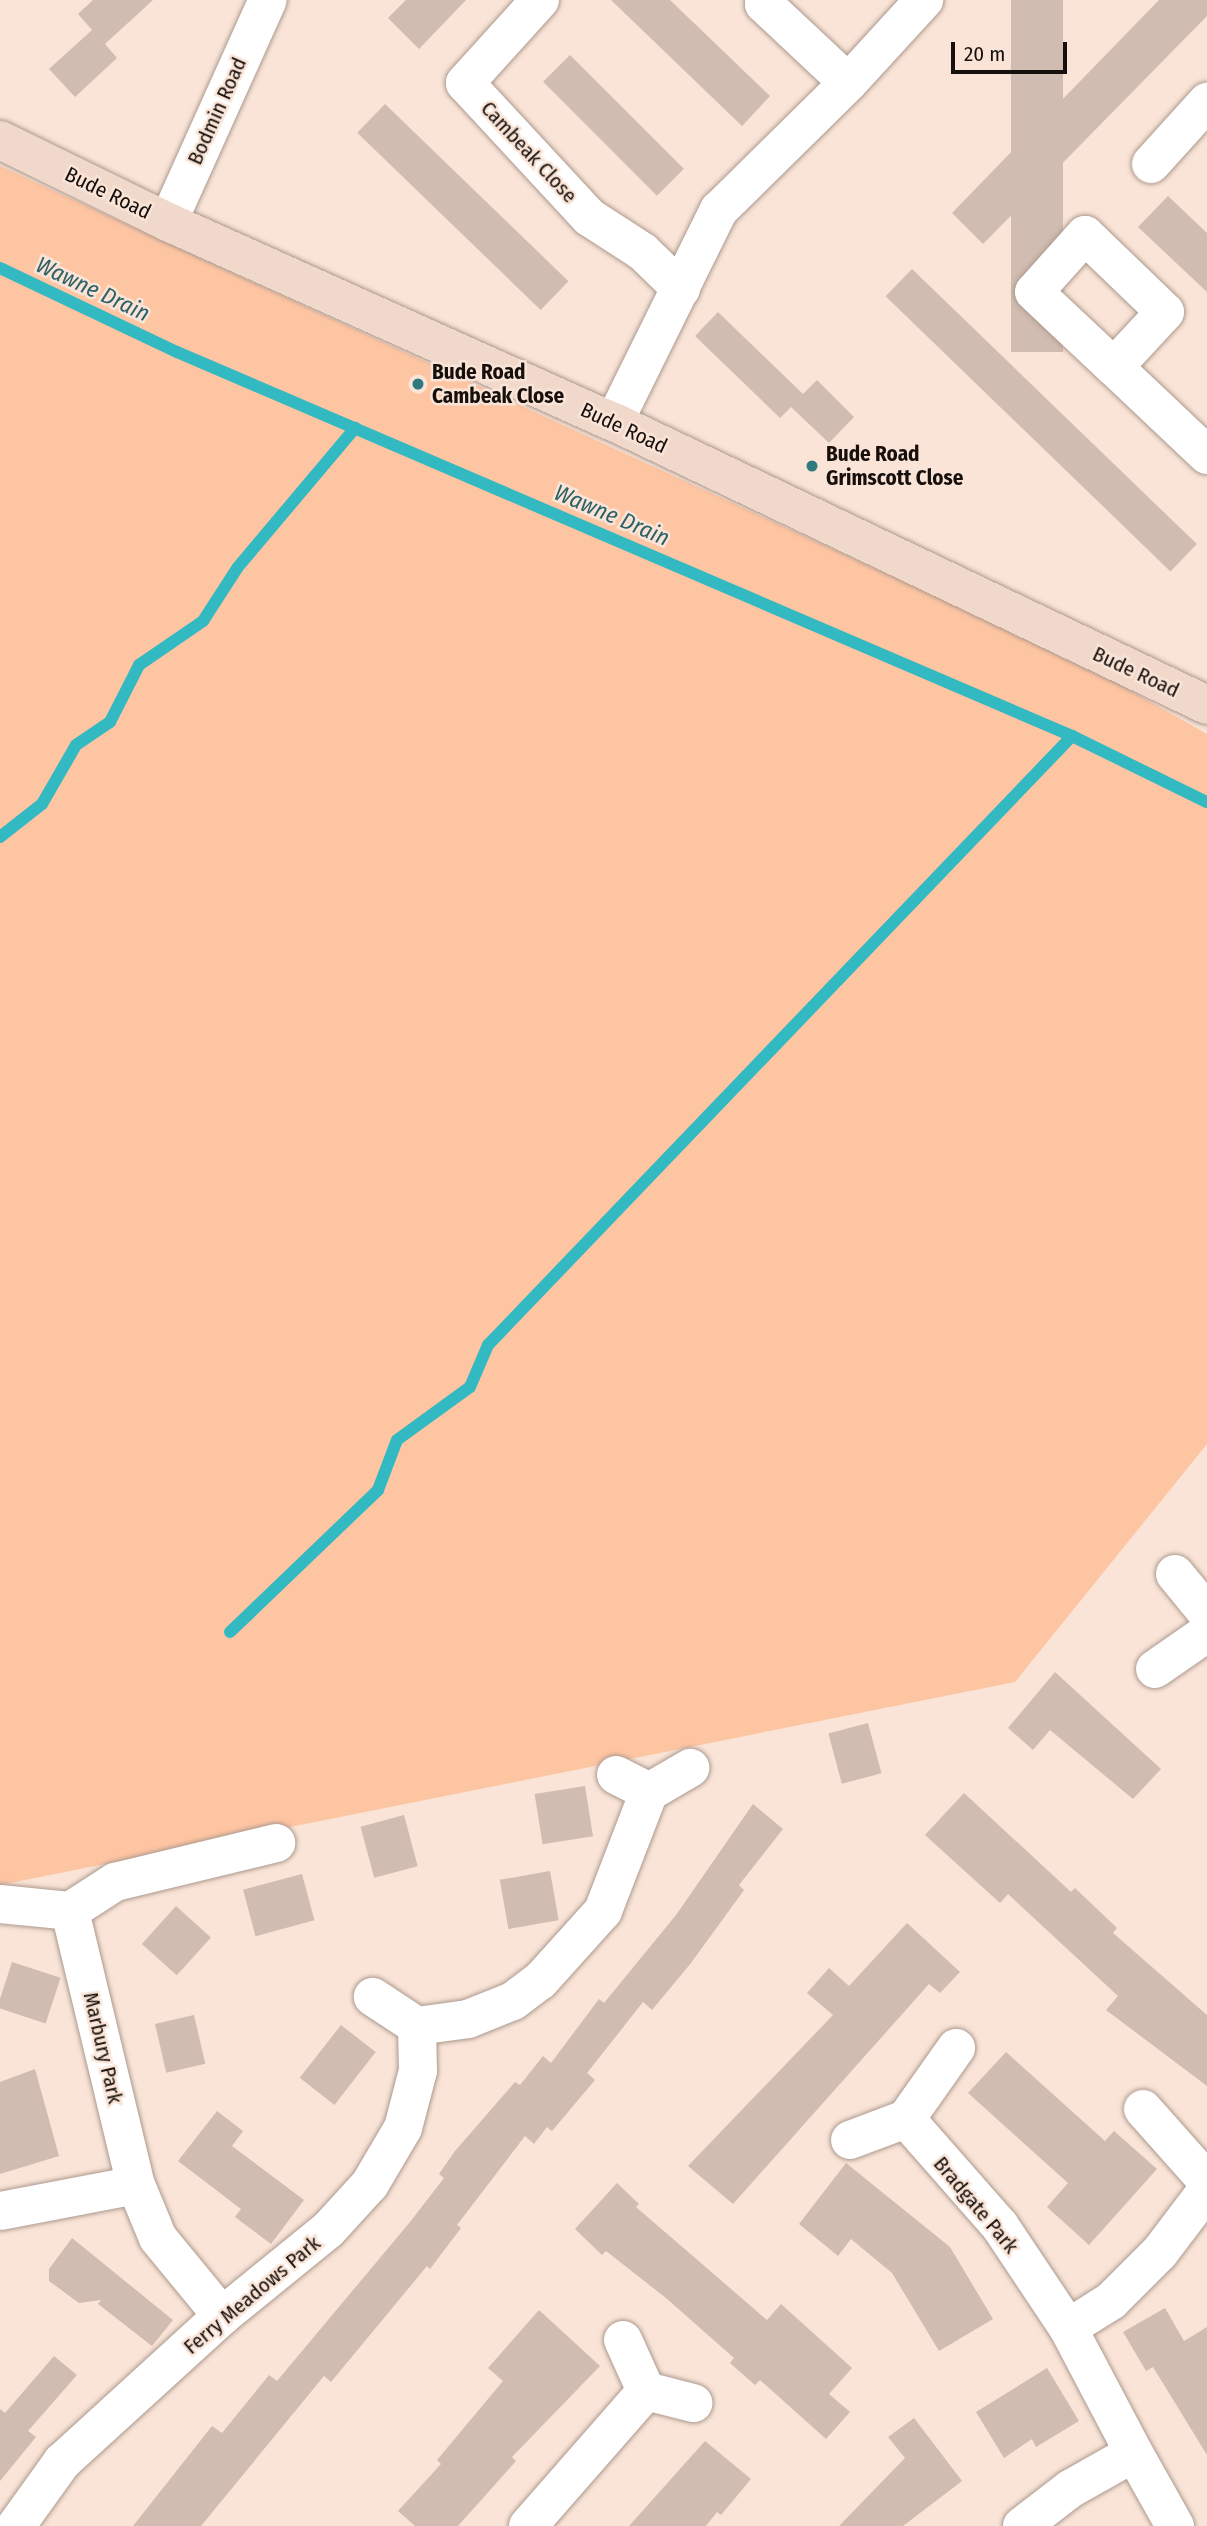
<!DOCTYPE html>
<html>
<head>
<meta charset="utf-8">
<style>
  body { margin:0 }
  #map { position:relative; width:1207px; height:2526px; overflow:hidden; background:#f9e4d7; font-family:"Fira Sans Condensed",sans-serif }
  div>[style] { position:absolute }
  .green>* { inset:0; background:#fec5a2 }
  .stream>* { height:12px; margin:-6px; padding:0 6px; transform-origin:6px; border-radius:6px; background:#33b9c2 }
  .building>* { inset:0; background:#d0bcb0; transform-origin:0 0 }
  .roads { filter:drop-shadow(0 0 2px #ad998e) drop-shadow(0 0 2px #ad998e) }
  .street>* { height:38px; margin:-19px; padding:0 19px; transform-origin:19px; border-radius:19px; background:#fff }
  .secondary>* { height:38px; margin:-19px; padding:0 19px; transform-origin:19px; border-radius:19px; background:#f0d9ca }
  .dots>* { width:19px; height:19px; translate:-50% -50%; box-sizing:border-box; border:4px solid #f9e4d7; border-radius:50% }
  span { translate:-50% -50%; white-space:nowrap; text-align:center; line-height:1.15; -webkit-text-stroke:5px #f9e4d7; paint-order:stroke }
  .street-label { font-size:21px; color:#160f0b }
  .poi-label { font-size:21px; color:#160f0b; font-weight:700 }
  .left { translate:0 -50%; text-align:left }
  .water-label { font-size:23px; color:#2c6165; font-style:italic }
  .scale { position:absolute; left:951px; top:42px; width:116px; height:32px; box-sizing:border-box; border:4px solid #160f0b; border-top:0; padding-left:9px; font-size:21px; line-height:24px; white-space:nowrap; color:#160f0b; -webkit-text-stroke:5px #f9e4d7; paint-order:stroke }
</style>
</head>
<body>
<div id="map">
  <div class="green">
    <div style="clip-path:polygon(0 166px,1087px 666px,1207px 734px,1207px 1444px,1015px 1682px,0 1885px)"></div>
  </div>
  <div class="stream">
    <div style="left:0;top:268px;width:196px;rotate:25.4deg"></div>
    <div style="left:177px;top:352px;width:974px;rotate:23.22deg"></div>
    <div style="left:1072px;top:736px;width:150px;rotate:26.1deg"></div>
    <div style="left:0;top:837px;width:53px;rotate:-38.2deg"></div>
    <div style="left:42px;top:804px;width:68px;rotate:-60deg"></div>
    <div style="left:76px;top:745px;width:41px;rotate:-34.1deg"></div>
    <div style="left:110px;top:722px;width:64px;rotate:-63deg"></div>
    <div style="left:139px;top:665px;width:78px;rotate:-34.5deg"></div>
    <div style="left:203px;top:621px;width:64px;rotate:-57.1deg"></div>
    <div style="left:238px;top:567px;width:182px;rotate:-49.9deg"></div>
    <div style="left:230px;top:1632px;width:205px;rotate:-43.8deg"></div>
    <div style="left:378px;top:1490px;width:53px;rotate:-69.2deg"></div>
    <div style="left:397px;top:1440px;width:90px;rotate:-36deg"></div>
    <div style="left:470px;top:1387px;width:46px;rotate:-66.8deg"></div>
    <div style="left:488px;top:1345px;width:844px;rotate:-46.2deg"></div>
  </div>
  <div class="building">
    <div style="clip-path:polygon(93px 0,153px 0,105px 44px,117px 58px,75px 97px,49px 69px,92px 30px,78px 14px)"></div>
    <div style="clip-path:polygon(406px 0,466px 0,419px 49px,388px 18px)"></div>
    <div style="clip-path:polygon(611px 0,670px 0,770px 96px,742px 126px)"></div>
    <div style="left:1011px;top:0;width:52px;height:352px"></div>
    <div style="clip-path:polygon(1159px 0,1207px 0,1207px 16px,983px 244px,952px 213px)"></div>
    <div style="left:570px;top:55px;width:161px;height:38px;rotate:45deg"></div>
    <div style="left:385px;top:104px;width:255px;height:40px;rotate:44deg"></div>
    <div style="clip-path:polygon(1168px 196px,1207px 233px,1207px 292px,1138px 227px)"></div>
    <div style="left:912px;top:269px;width:396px;height:38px;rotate:44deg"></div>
    <div style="clip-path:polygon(718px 312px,803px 394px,797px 400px,817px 380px,854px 417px,829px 443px,791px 407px,780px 418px,695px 336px)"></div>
    <div style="clip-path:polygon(1055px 1672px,1161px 1769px,1133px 1799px,1050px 1730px,1033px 1750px,1008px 1728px)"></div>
    <div style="left:868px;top:1723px;width:52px;height:41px;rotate:75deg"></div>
    <div style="left:585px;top:1786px;width:51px;height:51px;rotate:81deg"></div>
    <div style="clip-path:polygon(964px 1793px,1071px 1892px,1075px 1888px,1117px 1928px,1113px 1933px,1207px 2015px,1207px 2086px,1106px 2010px,1118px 1996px,1008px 1894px,1000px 1903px,925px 1835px)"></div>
    <div style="clip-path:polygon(753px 1804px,783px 1829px,739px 1885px,744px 1890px,691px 1963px,652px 2010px,643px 2002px,587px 2073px,595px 2080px,552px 2131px,547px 2127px,534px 2144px,525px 2136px,457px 2225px,461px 2228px,430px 2269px,427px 2266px,331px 2382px,324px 2376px,201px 2526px,133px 2526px,212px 2426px,222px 2433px,269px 2375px,277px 2381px,410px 2222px,444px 2178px,439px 2174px,455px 2151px,515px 2082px,520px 2085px,543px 2056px,551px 2063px,599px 1999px,604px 2003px,676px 1915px)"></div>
    <div style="left:404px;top:1815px;width:53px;height:45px;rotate:75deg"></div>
    <div style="left:550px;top:1871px;width:50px;height:51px;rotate:80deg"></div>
    <div style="left:302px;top:1874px;width:48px;height:61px;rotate:75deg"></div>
    <div style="left:176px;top:1906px;width:47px;height:51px;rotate:42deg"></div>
    <div style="clip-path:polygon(907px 1923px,960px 1972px,940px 1993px,929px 1984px,733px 2204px,688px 2166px,833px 2015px,807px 1993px,829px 1968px,849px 1986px)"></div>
    <div style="left:12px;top:1962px;width:51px;height:48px;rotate:18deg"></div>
    <div style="left:194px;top:2015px;width:50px;height:40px;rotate:77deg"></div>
    <div style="left:341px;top:2025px;width:44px;height:67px;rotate:38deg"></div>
    <div style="clip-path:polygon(1006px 2052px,1105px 2141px,1114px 2131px,1157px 2169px,1089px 2245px,1047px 2207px,1068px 2183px,968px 2093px)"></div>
    <div style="clip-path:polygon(35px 2069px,59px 2156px,0 2174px,0 2082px)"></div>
    <div style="clip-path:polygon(217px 2111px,243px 2131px,232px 2146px,304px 2200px,271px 2244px,235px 2217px,241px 2209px,178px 2161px)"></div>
    <div style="clip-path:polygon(846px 2163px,950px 2247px,993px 2319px,939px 2351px,892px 2273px,851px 2239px,838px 2256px,799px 2224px)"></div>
    <div style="clip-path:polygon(617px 2183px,639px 2204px,636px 2207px,767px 2320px,781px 2304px,852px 2368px,829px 2394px,850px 2412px,826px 2439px,760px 2380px,755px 2385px,730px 2363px,734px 2358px,666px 2298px,606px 2251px,602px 2255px,575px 2229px)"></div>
    <div style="clip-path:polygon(72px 2238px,173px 2320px,152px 2346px,98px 2304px,101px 2300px,79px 2303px,49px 2281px,49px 2269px)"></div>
    <div style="clip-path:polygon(1165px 2308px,1184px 2341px,1207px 2327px,1207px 2455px,1153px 2367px,1146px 2371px,1123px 2332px)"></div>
    <div style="clip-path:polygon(539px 2310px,600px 2366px,512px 2457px,516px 2461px,458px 2526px,415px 2526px,398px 2511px,441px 2464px,437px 2460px,503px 2381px,488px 2368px)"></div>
    <div style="clip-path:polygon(54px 2356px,77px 2375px,28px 2431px,36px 2437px,0 2481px,0 2409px,5px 2413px)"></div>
    <div style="clip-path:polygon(1047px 2368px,1079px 2421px,1036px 2447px,1032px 2439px,1004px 2458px,976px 2412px)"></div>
    <div style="clip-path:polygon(914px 2418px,962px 2481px,903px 2526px,839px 2526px,905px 2458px,888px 2437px)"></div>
    <div style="clip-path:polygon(705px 2441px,751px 2479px,721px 2515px,717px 2512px,706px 2526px,629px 2526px)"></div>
  </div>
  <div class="roads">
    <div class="street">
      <div style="left:540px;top:0;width:112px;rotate:132.1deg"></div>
      <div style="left:465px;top:83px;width:183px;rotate:47.2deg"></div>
      <div style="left:589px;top:217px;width:64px;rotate:32.9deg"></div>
      <div style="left:643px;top:252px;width:53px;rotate:44.2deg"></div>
      <div style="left:767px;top:0;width:5px;rotate:127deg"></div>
      <div style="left:764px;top:4px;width:115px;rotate:43.2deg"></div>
      <div style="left:1151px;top:164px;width:84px;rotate:-47.9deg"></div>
      <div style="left:168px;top:222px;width:243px;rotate:-65.8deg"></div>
      <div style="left:1114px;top:367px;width:75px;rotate:-47.2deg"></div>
      <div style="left:1165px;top:312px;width:111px;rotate:-136.1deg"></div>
      <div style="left:1085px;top:235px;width:76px;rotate:131.8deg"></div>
      <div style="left:1034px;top:292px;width:110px;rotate:43.2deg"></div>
      <div style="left:1114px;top:367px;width:128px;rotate:43.4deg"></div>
      <div style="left:614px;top:422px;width:237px;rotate:-63.7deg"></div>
      <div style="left:719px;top:210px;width:181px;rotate:-44.6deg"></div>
      <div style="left:848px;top:83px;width:113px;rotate:-47.5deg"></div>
      <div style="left:1175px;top:1574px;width:50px;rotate:50.6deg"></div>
      <div style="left:1155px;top:1669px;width:63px;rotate:-34.7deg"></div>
      <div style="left:616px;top:1775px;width:37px;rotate:27deg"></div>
      <div style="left:649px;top:1792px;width:48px;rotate:-30.3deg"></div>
      <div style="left:0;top:1904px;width:70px;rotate:5.7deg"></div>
      <div style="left:70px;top:1911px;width:54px;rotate:-32.8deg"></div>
      <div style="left:115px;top:1882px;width:166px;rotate:-13.6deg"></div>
      <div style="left:70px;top:1911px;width:282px;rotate:76.5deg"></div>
      <div style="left:136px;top:2185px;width:57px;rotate:67.5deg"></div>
      <div style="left:158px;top:2238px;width:101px;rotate:50.6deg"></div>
      <div style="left:417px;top:2026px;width:51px;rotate:-7.8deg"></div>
      <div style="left:468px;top:2019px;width:48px;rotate:-21.8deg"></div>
      <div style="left:513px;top:2001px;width:34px;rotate:-37deg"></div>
      <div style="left:540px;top:1981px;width:94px;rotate:-48deg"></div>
      <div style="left:603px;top:1911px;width:128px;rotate:-68.9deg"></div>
      <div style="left:1143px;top:2109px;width:96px;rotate:48.4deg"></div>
      <div style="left:906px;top:2119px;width:142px;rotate:48.7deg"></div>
      <div style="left:1000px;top:2226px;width:123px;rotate:56.3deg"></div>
      <div style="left:1068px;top:2328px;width:141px;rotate:62.2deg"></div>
      <div style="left:850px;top:2140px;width:60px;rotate:-20.6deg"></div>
      <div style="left:906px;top:2119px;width:87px;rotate:-54.8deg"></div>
      <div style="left:0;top:2211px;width:138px;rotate:-10.8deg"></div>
      <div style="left:1068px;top:2328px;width:51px;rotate:-32.1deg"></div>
      <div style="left:1111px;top:2301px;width:69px;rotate:-45deg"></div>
      <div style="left:1160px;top:2252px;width:78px;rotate:-52.8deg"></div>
      <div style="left:623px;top:2340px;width:56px;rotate:65.7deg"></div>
      <div style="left:646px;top:2391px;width:49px;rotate:14.3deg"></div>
      <div style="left:16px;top:2526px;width:79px;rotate:-54.3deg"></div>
      <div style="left:62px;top:2462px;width:217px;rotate:-42.4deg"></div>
      <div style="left:222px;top:2316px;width:136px;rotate:-39.1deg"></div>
      <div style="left:328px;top:2230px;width:62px;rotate:-47.6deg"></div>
      <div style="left:370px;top:2184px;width:65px;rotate:-59.5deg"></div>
      <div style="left:403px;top:2128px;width:59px;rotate:-75.3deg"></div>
      <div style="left:418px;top:2071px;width:45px;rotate:-91.3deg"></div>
      <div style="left:417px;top:2026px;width:53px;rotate:-146.6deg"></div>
      <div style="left:528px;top:2526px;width:179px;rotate:-48.8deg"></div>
      <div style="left:1022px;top:2526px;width:61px;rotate:-37.6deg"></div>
      <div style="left:1070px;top:2489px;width:73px;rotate:-29.4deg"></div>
      <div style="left:1134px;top:2453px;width:84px;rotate:60.7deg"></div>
    </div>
    <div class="secondary">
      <div style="left:0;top:140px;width:187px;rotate:26deg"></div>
      <div style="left:168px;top:222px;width:489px;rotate:24.2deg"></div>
      <div style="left:614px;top:422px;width:657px;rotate:25.51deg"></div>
    </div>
  </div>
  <div class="dots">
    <div style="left:418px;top:384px;background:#30797f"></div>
    <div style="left:812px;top:466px;background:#30797f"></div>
  </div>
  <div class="street-label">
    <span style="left:217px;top:111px;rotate:-66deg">Bodmin Road</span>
    <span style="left:529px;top:152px;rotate:47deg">Cambeak Close</span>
    <span style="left:108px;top:193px;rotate:26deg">Bude Road</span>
    <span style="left:624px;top:428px;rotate:25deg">Bude Road</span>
    <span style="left:1136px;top:672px;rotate:25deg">Bude Road</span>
    <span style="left:103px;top:2048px;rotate:77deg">Marbury Park</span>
    <span style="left:976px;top:2205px;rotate:50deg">Bradgate Park</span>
    <span style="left:252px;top:2295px;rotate:-40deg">Ferry Meadows Park</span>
  </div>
  <div class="poi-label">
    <span class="left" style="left:432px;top:384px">Bude Road<br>Cambeak Close</span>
    <span class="left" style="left:826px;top:466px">Bude Road<br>Grimscott Close</span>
  </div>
  <div class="water-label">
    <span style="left:93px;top:289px;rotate:25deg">Wawne Drain</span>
    <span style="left:612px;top:515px;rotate:23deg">Wawne Drain</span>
  </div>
  <div class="scale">20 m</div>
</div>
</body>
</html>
